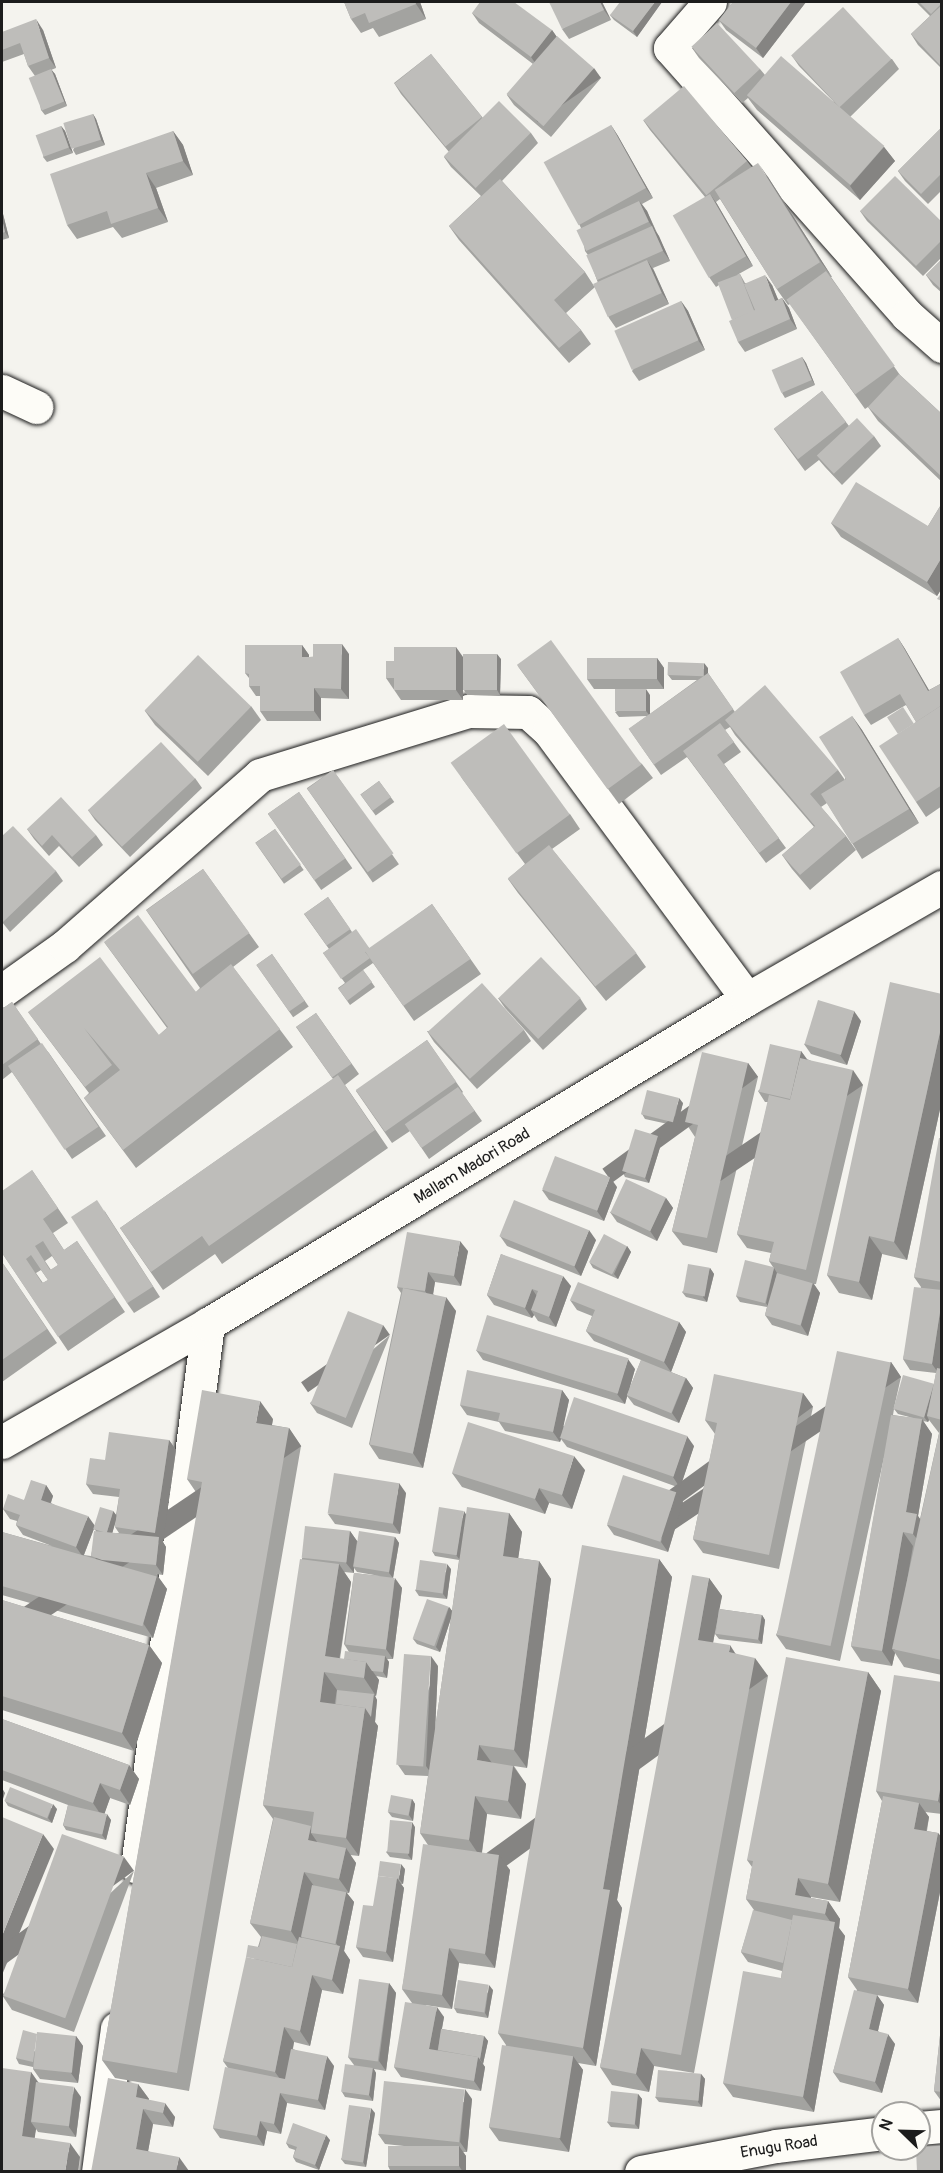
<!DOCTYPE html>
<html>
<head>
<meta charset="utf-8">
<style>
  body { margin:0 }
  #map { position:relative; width:943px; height:2173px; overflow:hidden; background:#f4f3ee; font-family:Pangolin,sans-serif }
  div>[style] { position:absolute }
  .roads { filter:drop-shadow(0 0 2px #1c1c1c) drop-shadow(0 0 2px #1c1c1c) }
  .minor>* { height:33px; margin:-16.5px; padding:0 16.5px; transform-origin:16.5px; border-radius:16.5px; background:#fdfcf7 }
  .tertiary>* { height:33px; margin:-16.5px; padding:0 16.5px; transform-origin:16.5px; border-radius:16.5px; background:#fdfcf7 }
  .wall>* { inset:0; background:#a3a3a0; transform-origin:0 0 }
  .shaded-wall>* { inset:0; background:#858482; transform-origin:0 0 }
  .building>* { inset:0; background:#bebdba; transform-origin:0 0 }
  span { translate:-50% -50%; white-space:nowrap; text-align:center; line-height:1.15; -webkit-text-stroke:6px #fdfcf7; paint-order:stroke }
  .street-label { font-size:16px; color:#1c1c1c }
  .frame { position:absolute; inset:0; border:3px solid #1c1c1c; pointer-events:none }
  .north { position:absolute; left:871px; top:2101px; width:60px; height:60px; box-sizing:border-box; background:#fdfcf7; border:2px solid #a3a29f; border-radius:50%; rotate:293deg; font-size:16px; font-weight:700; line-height:24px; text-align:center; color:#1c1c1c }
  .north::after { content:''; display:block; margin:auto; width:21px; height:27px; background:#1c1c1c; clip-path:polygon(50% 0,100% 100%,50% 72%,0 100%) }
</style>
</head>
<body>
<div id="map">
  <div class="roads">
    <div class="minor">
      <div style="left:710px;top:2px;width:61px;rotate:131deg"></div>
      <div style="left:670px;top:48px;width:357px;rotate:48.4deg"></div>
      <div style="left:907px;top:315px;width:47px;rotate:41.5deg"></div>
      <div style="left:2px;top:391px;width:38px;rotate:25deg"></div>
      <div style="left:2px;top:991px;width:77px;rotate:-35.5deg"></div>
      <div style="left:65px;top:946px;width:259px;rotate:-41.2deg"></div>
      <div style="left:260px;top:775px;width:218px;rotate:-17.1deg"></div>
      <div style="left:468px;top:711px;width:60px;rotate:1deg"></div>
      <div style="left:528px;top:712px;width:28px;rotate:42deg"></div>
      <div style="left:549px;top:731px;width:333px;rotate:53.5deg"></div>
      <div style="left:137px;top:1867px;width:548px;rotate:-82.55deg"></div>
      <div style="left:919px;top:2128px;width:23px;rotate:-5deg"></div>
      <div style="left:98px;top:2172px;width:145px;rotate:-82.5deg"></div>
      <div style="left:641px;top:2172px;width:137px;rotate:-10.9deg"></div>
      <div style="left:776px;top:2146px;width:108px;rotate:-6.9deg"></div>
    </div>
    <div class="tertiary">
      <div style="left:2px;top:1442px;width:237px;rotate:-29.8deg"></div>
      <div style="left:208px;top:1324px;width:629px;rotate:-31.09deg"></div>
      <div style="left:747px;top:999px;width:225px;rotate:-29.9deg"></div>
    </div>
  </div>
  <div class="wall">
    <div style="clip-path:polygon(344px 2px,420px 2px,426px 19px,379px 37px,373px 28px,361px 33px,351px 19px)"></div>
    <div style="clip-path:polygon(602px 2px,611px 20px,569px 39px,562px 29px)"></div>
    <div style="clip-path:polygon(662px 2px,637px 37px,614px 20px,610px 15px)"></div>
    <div style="clip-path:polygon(733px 2px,806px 2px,763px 58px,726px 30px,719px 20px)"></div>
    <div style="clip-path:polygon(916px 2px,942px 2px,942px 69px,918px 45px,911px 34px,930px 16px)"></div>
    <div style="clip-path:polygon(472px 13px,552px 30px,556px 36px,601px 78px,551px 137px,514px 105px,507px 95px,533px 64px,479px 23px)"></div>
    <div style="clip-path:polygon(43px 30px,56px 68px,51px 70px,55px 74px,67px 106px,45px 115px,41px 110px,35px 76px,28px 66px,24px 54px,2px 62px,2px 32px)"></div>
    <div style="clip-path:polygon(692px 48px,760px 69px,765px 75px,834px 102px,799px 66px,792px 56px,892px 59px,899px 69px,850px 117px,884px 147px,895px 161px,860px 200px,757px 110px,748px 98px,742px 103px,699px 58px)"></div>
    <div style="clip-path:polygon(431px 54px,483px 118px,531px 133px,538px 143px,502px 181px,585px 272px,594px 286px,598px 283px,588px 255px,585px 251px,581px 228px,579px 224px,611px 125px,618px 136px,653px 198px,642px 204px,647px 211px,670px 261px,653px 268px,669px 304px,616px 328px,609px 318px,595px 287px,566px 313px,581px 330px,591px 344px,569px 363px,459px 240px,449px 226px,481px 196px,451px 167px,444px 157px,449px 152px,401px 94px,394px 83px)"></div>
    <div style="clip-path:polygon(93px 114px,96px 119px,105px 145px,76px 155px,73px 150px)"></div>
    <div style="clip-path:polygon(643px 120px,747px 161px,751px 167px,768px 177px,832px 277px,831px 277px,900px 375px,942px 414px,942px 482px,878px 421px,868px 407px,865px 409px,790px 304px,788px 305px,778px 291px,720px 199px,716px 202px,753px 266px,737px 275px,740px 274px,745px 283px,772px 285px,778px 300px,782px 298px,789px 308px,797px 329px,745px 352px,738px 342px,733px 319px,719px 285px,716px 287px,709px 277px,705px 197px,650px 130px)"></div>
    <div style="clip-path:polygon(61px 126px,65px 131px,73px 153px,47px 162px,43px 157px)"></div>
    <div style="clip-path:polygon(942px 127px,942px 190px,928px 204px,905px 181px,898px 171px)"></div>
    <div style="clip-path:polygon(173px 131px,183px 145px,193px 175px,156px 188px,168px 222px,122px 238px,113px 227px,77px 239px,67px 225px)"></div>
    <div style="clip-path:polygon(2px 210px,9px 238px,2px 240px)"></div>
    <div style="clip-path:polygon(860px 211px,942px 222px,942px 257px,923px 276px,867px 221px)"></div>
    <div style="clip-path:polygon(942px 259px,942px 293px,933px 285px,926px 275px)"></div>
    <div style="clip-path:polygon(681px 301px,688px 311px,705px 350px,639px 381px,632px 371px)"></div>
    <div style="clip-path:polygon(802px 357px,806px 363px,815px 385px,785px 398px,782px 393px)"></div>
    <div style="clip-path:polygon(822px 391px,849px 426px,874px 436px,881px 446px,842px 485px,825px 467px,819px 460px,805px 471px,774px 429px)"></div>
    <div style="clip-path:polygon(942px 503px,942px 588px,937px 596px,841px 537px,831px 523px,928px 526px)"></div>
    <div style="clip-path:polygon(898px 638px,905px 649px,929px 690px,942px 683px,942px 806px,926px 817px,916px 802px,914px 724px,916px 722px,906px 705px,871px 725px,864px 715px)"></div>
    <div style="clip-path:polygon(302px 645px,309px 655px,309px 657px,349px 654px,349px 699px,321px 698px,321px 721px,267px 721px,260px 711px,260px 696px,256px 696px,249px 686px,249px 678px,245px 673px)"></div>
    <div style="clip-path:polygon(456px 647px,463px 700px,401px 700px,386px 678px,394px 661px)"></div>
    <div style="clip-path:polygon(657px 658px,664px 668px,664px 689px,594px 689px,587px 679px)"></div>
    <div style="clip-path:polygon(501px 659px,500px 695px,467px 695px,464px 690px)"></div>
    <div style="clip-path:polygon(517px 665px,642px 764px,653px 778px,619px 804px)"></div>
    <div style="clip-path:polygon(708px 668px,708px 673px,735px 712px,838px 770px,845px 780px,852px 716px,862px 730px,919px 823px,862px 859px,827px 803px,821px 807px,846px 836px,856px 850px,810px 890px,792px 869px,782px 855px,814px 827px,735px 735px,730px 727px,725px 730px,741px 752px,724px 764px,786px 848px,766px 863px,687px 757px,661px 775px,629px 729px,647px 716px,619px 717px,615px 712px,650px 695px,650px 714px,697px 680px,672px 680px,668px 675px)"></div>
    <div style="clip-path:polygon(251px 706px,261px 720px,208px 776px,155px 725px,145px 711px)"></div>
    <div style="left:333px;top:770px;width:115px;height:32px;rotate:55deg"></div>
    <div style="clip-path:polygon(461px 777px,570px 814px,580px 829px,552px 849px,636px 953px,646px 967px,606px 1001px,518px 893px,508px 879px,525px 864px)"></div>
    <div style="clip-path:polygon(195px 778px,202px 788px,130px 857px,95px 820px,88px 810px)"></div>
    <div style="left:379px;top:781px;width:26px;height:23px;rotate:54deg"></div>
    <div style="left:299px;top:792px;width:93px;height:38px;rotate:55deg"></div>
    <div style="clip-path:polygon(27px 829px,96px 835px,103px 845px,79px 867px,59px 846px,49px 856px,34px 839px)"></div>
    <div style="left:275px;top:829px;width:50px;height:24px;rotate:55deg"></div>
    <div style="clip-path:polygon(2px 836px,56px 871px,63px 881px,10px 932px,2px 922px)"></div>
    <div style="clip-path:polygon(203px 869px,259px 947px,233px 967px,293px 1047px,136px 1168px,84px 1098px,89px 1093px,28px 1012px,159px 1035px,167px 1028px,104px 942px,196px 992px,200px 988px,146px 910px)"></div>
    <div style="clip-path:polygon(328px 897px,352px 932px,370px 949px,432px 904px,481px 974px,414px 1021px,373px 963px,363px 970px,375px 987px,350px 1005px,338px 988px,345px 983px,323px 953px,329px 949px,304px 914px)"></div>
    <div style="left:272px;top:954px;width:64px;height:19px;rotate:55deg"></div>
    <div style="clip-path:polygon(942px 994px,942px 1100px,907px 1260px,882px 1254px,872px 1300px,839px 1293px,827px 1275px)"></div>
    <div style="clip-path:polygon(498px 998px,580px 998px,587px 1009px,543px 1050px,505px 1008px)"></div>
    <div style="clip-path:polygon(12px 1002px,41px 1044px,49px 1053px,106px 1136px,72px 1159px,12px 1072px,2px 1080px,2px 1009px)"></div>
    <div style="clip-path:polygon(316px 1013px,359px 1074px,345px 1085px,388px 1148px,222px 1264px,215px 1254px,163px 1290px,120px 1228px,333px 1079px,296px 1027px)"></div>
    <div style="clip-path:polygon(861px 1021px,847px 1065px,811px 1054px,804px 1044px)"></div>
    <div style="clip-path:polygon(524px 1030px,531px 1041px,477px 1089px,434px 1042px,427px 1031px)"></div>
    <div style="clip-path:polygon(427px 1040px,463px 1092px,462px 1093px,482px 1121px,429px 1159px,410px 1131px,392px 1143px,356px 1091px)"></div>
    <div style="clip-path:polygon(801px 1051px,807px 1059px,863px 1085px,816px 1284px,814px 1284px,820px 1293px,808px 1336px,772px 1325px,765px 1315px,767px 1307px,740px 1302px,736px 1296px,773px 1267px,769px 1261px,771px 1253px,747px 1248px,737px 1234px,768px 1102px,765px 1102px,758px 1091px)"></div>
    <div style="clip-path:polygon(748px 1063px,758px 1077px,717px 1253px,683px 1245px,672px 1231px,695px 1137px,685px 1122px)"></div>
    <div style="clip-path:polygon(683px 1103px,677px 1126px,645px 1119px,642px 1114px)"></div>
    <div style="clip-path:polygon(658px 1136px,662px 1141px,649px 1183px,625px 1177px,622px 1171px)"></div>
    <div style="clip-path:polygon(evenodd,942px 1138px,942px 1359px,940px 1368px,942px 1369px,942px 1675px,904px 1667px,895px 1653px,892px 1666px,861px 1661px,851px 1646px,885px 1453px,840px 1661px,786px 1649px,776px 1635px,891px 1362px,901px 1377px,894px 1408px,934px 1384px,936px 1373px,910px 1370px,903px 1359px,921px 1287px,914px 1277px,942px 1138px,894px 1409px,898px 1414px,913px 1418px,893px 1415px,894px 1409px,942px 1138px,929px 1420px,939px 1433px,920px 1519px,918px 1516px,932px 1434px,923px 1421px,928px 1422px,929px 1420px)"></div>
    <div style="clip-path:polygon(evenodd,32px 1170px,68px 1223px,53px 1233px,64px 1250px,77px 1241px,125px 1312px,68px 1351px,2px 1253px,32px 1170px,52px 1256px,58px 1265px,51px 1270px,45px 1261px,52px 1256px,32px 1170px,41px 1270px,48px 1280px,43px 1283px,36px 1273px,41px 1270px)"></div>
    <div style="clip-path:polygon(617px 1187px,604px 1221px,549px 1200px,542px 1190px)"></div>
    <div style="clip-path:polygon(666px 1198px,673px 1208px,657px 1241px,617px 1222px,610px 1212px)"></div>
    <div style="clip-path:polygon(104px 1210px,160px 1297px,134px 1313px,127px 1303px)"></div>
    <div style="clip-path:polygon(500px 1236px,596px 1240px,581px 1276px,507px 1246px)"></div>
    <div style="clip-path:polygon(627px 1246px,631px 1252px,618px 1279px,593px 1268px,590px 1263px)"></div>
    <div style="clip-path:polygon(468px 1251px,461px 1286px,435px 1282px,433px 1294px,456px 1311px,423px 1468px,379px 1459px,369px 1444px,401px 1293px,397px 1287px)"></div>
    <div style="clip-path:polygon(501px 1254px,571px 1286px,556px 1327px,538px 1321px,534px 1315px,532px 1318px,494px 1305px,487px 1295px)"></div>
    <div style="clip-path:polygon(2px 1262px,57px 1343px,2px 1382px)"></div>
    <div style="clip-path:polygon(710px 1268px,714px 1274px,707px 1302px,686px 1297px,682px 1292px)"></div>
    <div style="clip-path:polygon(570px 1300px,679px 1322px,686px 1332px,671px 1372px,686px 1378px,693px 1388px,679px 1423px,634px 1405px,627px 1396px,625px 1404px,483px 1360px,476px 1350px,635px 1369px,629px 1390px,641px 1360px,594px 1341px,586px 1331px,592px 1316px,577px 1310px)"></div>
    <div style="clip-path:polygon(390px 1335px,352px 1428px,317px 1413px,310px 1403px)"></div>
    <div style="clip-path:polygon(562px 1390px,569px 1400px,563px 1426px,694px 1446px,680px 1488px,567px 1447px,561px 1439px,560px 1442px,505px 1431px,499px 1422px,467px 1415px,460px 1405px)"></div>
    <div style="clip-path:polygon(803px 1393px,813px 1407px,779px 1569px,703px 1553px,693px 1539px,715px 1434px,705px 1420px)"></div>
    <div style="clip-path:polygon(273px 1419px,272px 1425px,289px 1428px,301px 1446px,189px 2091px,115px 2078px,102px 2060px,200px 1498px,187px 1479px)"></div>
    <div style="clip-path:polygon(evenodd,169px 1440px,176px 1450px,163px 1542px,166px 1547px,163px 1575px,156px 1574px,167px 1589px,153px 1638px,2px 1595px,2px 1532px,52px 1546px,23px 1535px,16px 1525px,17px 1521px,10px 1519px,3px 1509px,24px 1500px,46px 1485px,53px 1496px,51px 1503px,95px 1526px,84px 1555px,91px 1556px,96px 1531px,94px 1529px,113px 1511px,116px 1515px,119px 1497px,93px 1494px,86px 1484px,105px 1460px,169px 1440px,116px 1521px,115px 1527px,119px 1533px,112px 1533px,116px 1521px)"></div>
    <div style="clip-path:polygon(585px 1470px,572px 1509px,549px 1503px,545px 1514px,462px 1487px,452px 1473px)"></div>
    <div style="clip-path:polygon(676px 1492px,683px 1502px,668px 1552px,614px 1535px,607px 1525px)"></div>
    <div style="clip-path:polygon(406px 1493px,400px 1534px,335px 1524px,328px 1514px)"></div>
    <div style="clip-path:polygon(509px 1513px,522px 1532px,518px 1558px,539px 1561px,551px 1579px,527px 1768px,514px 1766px,526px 1784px,521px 1819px,487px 1814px,482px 1853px,510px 1870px,495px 1968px,459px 1963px,452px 2009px,425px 2005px,444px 2017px,442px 2029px,484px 2036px,488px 2041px,483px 2064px,485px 2067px,481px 2091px,401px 2077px,394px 2067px,412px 2003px,402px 1989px,428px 1845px,420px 1833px,428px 1776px,405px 1775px,398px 1765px,438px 1666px,435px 1729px,451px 1618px,440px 1652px,417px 1644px,413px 1639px,449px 1607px,452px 1611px,459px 1560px,435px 1556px,432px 1551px,466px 1514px)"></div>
    <div style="clip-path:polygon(evenodd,350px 1531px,357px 1541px,395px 1537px,399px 1543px,393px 1578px,402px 1588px,393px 1659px,387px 1659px,389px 1662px,387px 1678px,376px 1676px,379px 1680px,376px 1696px,375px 1696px,377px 1700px,375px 1722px,378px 1726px,359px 1856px,350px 1855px,356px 1863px,349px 1893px,347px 1893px,354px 1902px,344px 1951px,350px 1960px,343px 1994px,322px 1990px,310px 2046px,294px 2042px,293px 2049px,334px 2066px,325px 2110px,287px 2103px,281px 2134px,267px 2131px,264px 2146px,220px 2138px,213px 2128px,228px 2068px,223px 2061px,261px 1937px,250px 1923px,273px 1819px,263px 1805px,302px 1559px,302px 1558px,350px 1531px,354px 1568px,357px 1572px,380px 1576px,354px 1573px,354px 1568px,350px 1531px,344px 1572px,354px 1573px,344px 1644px,349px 1652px,344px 1659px,340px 1659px,351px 1582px,344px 1572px)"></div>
    <div style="clip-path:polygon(659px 1559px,672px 1577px,617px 1900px,622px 1908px,596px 2066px,578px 2063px,583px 2070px,569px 2152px,499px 2141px,489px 2127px,506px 2045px,498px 2033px)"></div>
    <div style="clip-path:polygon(451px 1569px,447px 1599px,419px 1596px,415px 1590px)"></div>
    <div style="clip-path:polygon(709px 1578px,722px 1596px,719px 1609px,762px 1615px,765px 1620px,762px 1644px,719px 1639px,715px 1634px,718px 1616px,713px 1643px,736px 1654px,768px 1676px,694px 2073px,654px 2066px,649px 2092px,612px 2085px,600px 2067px)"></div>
    <div style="clip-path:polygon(2px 1600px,149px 1645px,162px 1663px,134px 1751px,2px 1710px)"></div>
    <div style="clip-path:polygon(868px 1672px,881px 1691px,840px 1902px,811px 1897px,811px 1898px,828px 1901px,840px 1919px,839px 1928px,845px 1936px,814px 2112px,733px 2097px,723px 2083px,781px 1978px,782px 1971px,748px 1962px,741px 1952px,754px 1910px,746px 1899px,752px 1867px,747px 1860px)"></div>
    <div style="clip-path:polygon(942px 1682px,942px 1814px,925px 1812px,929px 1817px,927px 1831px,938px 1833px,942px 1838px,942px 1882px,918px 2003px,877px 1995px,884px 2005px,878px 2031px,895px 2044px,882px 2093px,840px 2082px,833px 2072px,857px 1990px,848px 1977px,882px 1801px,876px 1791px)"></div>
    <div style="clip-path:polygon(2px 1719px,129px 1765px,139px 1779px,130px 1805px,110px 1798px,104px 1814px,111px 1820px,106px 1840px,66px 1830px,63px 1825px,68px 1805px,2px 1780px)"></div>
    <div style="clip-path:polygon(412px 1799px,415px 1804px,413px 1821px,392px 1817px,388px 1812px)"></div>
    <div style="clip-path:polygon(5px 1801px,57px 1809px,52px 1823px,8px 1806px)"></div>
    <div style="clip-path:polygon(415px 1827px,412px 1860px,390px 1857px,386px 1852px)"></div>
    <div style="clip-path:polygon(405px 1869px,403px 1884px,401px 1884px,404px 1888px,393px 1962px,363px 1957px,356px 1947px,373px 1906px)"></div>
    <div style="clip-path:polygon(134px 1871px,74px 2032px,12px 2010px,2px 1995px)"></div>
    <div style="clip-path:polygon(389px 1983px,396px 1993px,386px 2071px,374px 2069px,376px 2073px,373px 2101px,345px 2097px,342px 2092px,354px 2065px,348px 2057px)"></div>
    <div style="clip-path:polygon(493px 1990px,488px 2018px,457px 2013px,454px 2008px)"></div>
    <div style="clip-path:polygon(942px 2017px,942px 2102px,934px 2091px)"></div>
    <div style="clip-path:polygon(76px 2036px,83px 2046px,78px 2083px,40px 2079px,33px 2069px,33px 2067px,19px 2064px,16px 2058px)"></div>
    <div style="clip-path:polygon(31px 2072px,39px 2083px,81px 2097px,76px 2137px,38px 2132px,36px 2129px,34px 2138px,80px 2157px,2px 2172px)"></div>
    <div style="clip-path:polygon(701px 2074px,705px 2079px,702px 2107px,659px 2102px,655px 2097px)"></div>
    <div style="clip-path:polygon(138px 2084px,149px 2099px,148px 2100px,175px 2117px,173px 2127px,153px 2124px,148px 2151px,189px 2171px,91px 2172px)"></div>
    <div style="clip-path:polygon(638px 2094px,642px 2099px,639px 2129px,611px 2127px,607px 2122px)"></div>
    <div style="clip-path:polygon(472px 2099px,467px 2152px,463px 2152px,466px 2156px,466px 2172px,391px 2172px,388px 2166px,404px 2146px,385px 2144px,378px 2134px)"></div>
    <div style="clip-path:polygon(375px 2113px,366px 2167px,345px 2164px,341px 2159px)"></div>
    <div style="clip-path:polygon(330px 2140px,319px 2170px,296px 2162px,293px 2157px,295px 2150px,289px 2148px,286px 2143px)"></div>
  </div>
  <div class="shaded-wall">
    <div style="clip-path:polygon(415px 2px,420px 2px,426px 19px,416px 4px)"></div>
    <div style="clip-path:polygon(600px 2px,602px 2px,611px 20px,604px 10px)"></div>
    <div style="clip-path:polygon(655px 2px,662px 2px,637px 37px,633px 31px)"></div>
    <div style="clip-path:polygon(791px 2px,806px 2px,763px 58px,756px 48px)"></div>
    <div style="clip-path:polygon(36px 19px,43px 30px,56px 68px,49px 58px)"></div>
    <div style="clip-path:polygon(552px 30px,559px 40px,538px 67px,531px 57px)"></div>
    <div style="left:594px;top:68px;width:12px;height:77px;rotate:55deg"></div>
    <div style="clip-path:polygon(51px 69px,55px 74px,67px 106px,64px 101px)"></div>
    <div style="clip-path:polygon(93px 114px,96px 119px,105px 145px,101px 140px)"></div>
    <div style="clip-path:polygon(611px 125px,618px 136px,653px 198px,646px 188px)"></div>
    <div style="clip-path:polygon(61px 126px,65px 131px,73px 153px,69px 148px)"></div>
    <div style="clip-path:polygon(173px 131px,183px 145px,193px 175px,183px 161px)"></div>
    <div style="clip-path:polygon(884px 147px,895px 161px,860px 200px,850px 186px)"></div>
    <div style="clip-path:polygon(758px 163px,768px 177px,832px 277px,821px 262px)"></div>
    <div style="clip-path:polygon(146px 173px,156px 188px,168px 222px,158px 208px)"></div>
    <div style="clip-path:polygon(710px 194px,717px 204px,753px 266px,746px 256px)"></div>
    <div style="clip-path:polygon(639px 201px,647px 211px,656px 232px,649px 222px)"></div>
    <div style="clip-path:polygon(2px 210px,9px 238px,5px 232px,2px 219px)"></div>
    <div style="clip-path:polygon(652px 226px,659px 236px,670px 261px,663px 251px)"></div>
    <div style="clip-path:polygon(647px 260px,654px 271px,669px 304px,662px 293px)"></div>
    <div style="clip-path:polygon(765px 275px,772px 285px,783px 311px,775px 301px)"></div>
    <div style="clip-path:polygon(782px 298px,789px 308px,797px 329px,790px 319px)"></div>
    <div style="clip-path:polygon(681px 301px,688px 311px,705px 350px,698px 340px)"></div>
    <div style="clip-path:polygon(802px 357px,806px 363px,815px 385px,812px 380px)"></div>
    <div style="clip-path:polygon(942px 557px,942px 588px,937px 596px,927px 582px)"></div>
    <div style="clip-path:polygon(898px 638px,905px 649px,935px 701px,928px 691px)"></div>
    <div style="clip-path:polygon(342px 644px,349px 654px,349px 699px,341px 689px)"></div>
    <div style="clip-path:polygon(302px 645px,309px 655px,309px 667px,302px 657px)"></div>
    <div style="clip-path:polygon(456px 647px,463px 657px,463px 700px,456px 690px)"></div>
    <div style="clip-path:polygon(497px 654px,501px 659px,500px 695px,497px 690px)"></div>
    <div style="clip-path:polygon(657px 658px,664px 668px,664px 689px,657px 679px)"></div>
    <div style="clip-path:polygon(704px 663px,708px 668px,708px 681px,704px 676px)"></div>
    <div style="clip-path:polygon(314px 688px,321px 698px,321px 721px,314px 711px)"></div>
    <div style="clip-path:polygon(646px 689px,650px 695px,650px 716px,646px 711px)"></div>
    <div style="clip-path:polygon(852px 716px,862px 730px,919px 823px,909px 809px)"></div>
    <div style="clip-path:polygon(854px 1011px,861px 1021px,847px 1065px,840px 1055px)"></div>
    <div style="clip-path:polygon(942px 1023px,942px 1100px,907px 1260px,894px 1242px)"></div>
    <div style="clip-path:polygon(801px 1051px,808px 1061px,790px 1099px)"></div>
    <div style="left:748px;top:1063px;width:17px;height:180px;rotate:54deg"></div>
    <div style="left:853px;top:1070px;width:18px;height:205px;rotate:56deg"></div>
    <div style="clip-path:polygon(679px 1098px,683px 1103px,677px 1126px,674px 1121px)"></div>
    <div style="clip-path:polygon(658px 1136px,662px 1141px,649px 1183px,645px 1178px)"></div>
    <div style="clip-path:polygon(610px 1177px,617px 1187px,604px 1221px,597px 1211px)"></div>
    <div style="clip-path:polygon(666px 1198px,673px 1208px,657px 1241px,650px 1231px)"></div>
    <div style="clip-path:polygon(589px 1230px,596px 1240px,581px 1276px,574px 1266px)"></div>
    <div style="clip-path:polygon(869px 1236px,882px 1254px,872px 1300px,859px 1282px)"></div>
    <div style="clip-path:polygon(460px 1241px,468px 1251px,461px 1286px,454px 1276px)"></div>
    <div style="clip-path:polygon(627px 1246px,631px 1252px,618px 1279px,614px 1274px)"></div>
    <div style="clip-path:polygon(710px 1268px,714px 1274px,707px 1302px,703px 1297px)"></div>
    <div style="clip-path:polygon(774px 1268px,777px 1273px,769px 1308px,766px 1303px)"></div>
    <div style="clip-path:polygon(428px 1272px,435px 1282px,432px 1301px,425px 1291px)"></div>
    <div style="clip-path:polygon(563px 1276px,571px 1286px,556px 1327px,549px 1317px)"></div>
    <div style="clip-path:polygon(813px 1283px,820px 1293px,808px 1336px,801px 1325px)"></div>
    <div style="clip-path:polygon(532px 1289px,539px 1299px,531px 1310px,534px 1315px,532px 1318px,525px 1308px)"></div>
    <div style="clip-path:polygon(446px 1297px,456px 1311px,423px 1468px,413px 1453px)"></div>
    <div style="clip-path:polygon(942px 1299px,942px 1359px,939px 1374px,932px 1364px)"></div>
    <div style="clip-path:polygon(679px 1322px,686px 1332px,671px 1372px,664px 1362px)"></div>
    <div style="left:383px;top:1325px;width:12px;height:100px;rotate:55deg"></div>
    <div style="clip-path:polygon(628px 1359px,635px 1369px,625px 1404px,617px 1394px)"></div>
    <div style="left:891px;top:1362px;width:18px;height:290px;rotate:56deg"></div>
    <div style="clip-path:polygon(686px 1378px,693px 1388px,679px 1423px,672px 1413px)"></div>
    <div style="clip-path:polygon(934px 1384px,927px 1416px,929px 1420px,928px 1422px,924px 1417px)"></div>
    <div style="clip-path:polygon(562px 1390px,569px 1400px,561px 1438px,559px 1437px,561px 1439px,560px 1442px,553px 1432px)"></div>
    <div style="left:803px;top:1393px;width:17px;height:166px;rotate:54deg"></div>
    <div style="clip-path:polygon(260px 1401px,273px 1419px,269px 1441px,256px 1423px)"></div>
    <div style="clip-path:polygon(922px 1419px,932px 1434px,918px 1516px,927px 1529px,924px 1548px,913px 1534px,906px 1512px)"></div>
    <div style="left:289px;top:1428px;width:22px;height:655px;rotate:56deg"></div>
    <div style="clip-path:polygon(687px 1436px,694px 1446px,680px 1488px,673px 1477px)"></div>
    <div style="clip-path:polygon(169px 1440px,176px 1450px,163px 1542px,166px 1547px,163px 1575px,156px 1565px,159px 1538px,155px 1533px)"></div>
    <div style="clip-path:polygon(574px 1456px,585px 1470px,572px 1509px,562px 1495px)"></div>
    <div style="clip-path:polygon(399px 1483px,406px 1493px,400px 1534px,393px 1524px)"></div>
    <div style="clip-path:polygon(46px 1485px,53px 1496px,48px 1510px,41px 1500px)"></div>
    <div style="clip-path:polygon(539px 1488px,549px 1503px,545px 1514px,535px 1499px)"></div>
    <div style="clip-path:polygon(676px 1492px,683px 1502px,668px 1552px,661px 1542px)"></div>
    <div style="clip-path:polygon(113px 1511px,117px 1516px,111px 1538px,107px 1532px)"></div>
    <div style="clip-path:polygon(464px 1511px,467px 1516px,460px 1560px,456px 1555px)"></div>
    <div style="clip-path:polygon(509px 1513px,522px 1532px,516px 1574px,503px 1556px)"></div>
    <div style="clip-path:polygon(88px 1516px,95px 1526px,83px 1557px,76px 1547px)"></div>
    <div style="clip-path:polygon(350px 1531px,357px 1541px,353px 1566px,354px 1568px,354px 1573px,346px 1563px)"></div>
    <div style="clip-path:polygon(903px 1532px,913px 1546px,895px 1650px,892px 1649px,895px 1653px,892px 1666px,882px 1651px)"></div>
    <div style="clip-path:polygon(395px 1537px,399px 1543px,393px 1578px,389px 1573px)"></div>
    <div style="clip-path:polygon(659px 1559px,672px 1577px,617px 1900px,622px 1908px,596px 2066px,583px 2048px,603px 1889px)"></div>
    <div style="clip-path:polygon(539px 1561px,551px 1579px,527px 1768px,514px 1750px)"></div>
    <div style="clip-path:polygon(339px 1564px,351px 1582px,337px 1674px,325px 1656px)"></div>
    <div style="clip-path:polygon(447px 1564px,451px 1569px,447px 1599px,443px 1594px)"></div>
    <div style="clip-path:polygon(157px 1575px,167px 1589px,153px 1638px,143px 1623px)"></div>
    <div style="clip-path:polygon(395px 1578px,402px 1588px,393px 1659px,386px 1649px)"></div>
    <div style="clip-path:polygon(709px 1578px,722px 1596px,710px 1658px,698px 1640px)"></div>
    <div style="clip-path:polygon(449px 1607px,453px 1612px,440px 1652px,436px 1647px)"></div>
    <div style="clip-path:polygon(762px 1615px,765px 1620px,762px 1644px,758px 1639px)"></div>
    <div style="clip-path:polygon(149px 1645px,162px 1663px,134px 1751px,122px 1733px)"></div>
    <div style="clip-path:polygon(730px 1645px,742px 1664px,729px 1652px)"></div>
    <div style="clip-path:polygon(385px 1656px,389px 1662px,387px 1678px,383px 1672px)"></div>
    <div style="clip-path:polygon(431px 1656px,438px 1666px,433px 1776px,426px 1766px)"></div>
    <div style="left:755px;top:1658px;width:22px;height:404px;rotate:54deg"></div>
    <div style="clip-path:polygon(366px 1662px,379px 1680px,376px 1696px,364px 1678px)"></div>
    <div style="clip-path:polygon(324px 1672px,337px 1690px,332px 1720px,320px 1702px)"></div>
    <div style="clip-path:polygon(868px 1672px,881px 1691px,840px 1902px,828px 1884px)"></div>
    <div style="clip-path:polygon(374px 1694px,377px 1700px,375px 1722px,378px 1726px,359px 1856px,346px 1838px,365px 1708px)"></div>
    <div style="clip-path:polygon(479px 1745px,492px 1763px,477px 1760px)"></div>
    <div style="clip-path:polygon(129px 1765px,139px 1779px,130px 1805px,120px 1790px)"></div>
    <div style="clip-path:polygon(513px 1766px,526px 1784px,521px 1819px,508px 1801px)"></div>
    <div style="clip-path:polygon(942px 1778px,942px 1806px,938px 1801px)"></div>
    <div style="clip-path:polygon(100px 1783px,110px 1798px,103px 1818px,93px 1803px)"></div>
    <div style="clip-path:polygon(2px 1788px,5px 1793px,2px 1802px)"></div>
    <div style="clip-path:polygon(475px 1796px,487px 1814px,481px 1858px,469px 1840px)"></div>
    <div style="clip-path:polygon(412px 1799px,415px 1804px,413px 1821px,409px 1815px)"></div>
    <div style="clip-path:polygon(919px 1803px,929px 1817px,924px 1843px,914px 1829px)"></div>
    <div style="clip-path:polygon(53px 1804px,57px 1809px,52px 1823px,48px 1818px)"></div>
    <div style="clip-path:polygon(107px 1814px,111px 1820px,106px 1840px,102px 1835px)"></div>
    <div style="clip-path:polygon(412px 1822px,415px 1827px,412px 1860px,408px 1855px)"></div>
    <div style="clip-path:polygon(311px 1826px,311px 1833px,320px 1846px,308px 1840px)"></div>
    <div style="clip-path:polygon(938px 1833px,942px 1838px,942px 1882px,918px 2003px,908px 1989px)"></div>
    <div style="clip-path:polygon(43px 1834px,54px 1849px,2px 1975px,2px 1936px)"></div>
    <div style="clip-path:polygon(346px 1848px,356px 1863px,349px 1893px,339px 1879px)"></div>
    <div style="clip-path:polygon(499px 1855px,510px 1870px,495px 1968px,485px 1954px)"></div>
    <div style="left:124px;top:1857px;width:17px;height:172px;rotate:54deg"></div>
    <div style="clip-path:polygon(401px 1864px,405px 1869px,403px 1884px,399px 1879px)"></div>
    <div style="clip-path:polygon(304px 1872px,314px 1886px,300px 1945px,291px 1931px)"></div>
    <div style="clip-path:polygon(397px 1878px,404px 1888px,393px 1962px,386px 1952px)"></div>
    <div style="clip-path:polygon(798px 1878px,811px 1897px,808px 1911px,795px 1895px)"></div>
    <div style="clip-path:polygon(346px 1892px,354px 1902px,344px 1951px,350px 1960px,343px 1994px,332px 1980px,339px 1948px,336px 1943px)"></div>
    <div style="clip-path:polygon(828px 1901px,840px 1919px,839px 1928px,845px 1936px,814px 2112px,803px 2097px,834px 1927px,825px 1914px)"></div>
    <div style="clip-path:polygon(449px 1948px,459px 1963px,452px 2009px,442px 1995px)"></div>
    <div style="clip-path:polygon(312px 1975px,322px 1990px,310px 2046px,300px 2031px)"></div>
    <div style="clip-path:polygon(389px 1983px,396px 1993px,386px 2071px,379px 2061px)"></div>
    <div style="clip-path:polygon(489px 1985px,493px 1990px,488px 2018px,485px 2013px)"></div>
    <div style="clip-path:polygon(877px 1995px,884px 2005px,876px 2039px,869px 2029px)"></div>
    <div style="clip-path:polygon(437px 2007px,444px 2017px,436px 2059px,429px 2049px)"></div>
    <div style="clip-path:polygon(284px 2027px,294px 2042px,285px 2086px,275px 2072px)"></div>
    <div style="clip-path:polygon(888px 2034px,895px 2044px,882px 2093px,875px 2082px)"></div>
    <div style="clip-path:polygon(76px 2036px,83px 2046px,78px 2083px,71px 2073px)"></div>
    <div style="clip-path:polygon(484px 2036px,488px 2041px,483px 2064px,480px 2059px)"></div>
    <div style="clip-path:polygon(641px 2048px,654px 2066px,649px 2092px,636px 2074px)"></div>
    <div style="clip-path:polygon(327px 2056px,334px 2066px,325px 2110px,318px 2100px)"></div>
    <div style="clip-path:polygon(573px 2056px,583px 2070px,569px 2152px,559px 2138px)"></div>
    <div style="clip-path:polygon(478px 2057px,485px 2067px,481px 2091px,474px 2081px)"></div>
    <div style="clip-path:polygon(373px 2068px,376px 2073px,373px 2101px,369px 2095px)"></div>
    <div style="clip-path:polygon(31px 2072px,41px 2087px,31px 2122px,36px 2129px,33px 2150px,22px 2136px)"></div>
    <div style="clip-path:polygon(701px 2074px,705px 2079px,702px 2107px,698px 2102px)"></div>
    <div style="clip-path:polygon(138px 2084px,149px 2099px,146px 2110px,136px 2097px)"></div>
    <div style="clip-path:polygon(74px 2087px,81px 2097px,76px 2137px,69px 2127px)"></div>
    <div style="clip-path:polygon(465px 2089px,472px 2099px,467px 2152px,460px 2142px)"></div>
    <div style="clip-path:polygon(280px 2093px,287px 2103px,281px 2134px,274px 2124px)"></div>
    <div style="clip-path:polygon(638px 2094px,642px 2099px,639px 2129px,635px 2124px)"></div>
    <div style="clip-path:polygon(165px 2103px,175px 2117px,173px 2127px,163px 2113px)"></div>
    <div style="clip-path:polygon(371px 2108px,375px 2113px,366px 2167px,363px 2162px)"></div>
    <div style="clip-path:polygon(143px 2109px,153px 2124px,146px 2163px,136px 2149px)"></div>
    <div style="clip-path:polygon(260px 2121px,267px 2131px,264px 2146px,257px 2136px)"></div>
    <div style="clip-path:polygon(326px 2135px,330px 2140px,319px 2170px,315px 2165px)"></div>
    <div style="clip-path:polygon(70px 2143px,80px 2157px,78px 2172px,65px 2172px)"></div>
    <div style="clip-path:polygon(459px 2146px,466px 2156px,466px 2172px,463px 2172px,459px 2166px)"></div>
    <div style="clip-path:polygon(179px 2157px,189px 2171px,189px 2172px,176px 2172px)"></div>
  </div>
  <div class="building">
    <div style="clip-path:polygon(344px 2px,415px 2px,416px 4px,369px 23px,365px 13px,351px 19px)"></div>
    <div style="clip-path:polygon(480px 2px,514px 2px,552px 30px,531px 57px,472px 13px)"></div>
    <div style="clip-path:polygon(549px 2px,600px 2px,604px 10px,562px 29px)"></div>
    <div style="clip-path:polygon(620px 2px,655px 2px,633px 31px,610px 15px)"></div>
    <div style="clip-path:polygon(733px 2px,791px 2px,756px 48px,719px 20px)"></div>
    <div style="clip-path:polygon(919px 2px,942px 2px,942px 3px,931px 14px)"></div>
    <div style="clip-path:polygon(942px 5px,942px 64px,940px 65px,911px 34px)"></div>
    <div style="left:843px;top:7px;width:71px;height:71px;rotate:47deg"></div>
    <div style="clip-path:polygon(36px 19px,49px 58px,28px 66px,20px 43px,2px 50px,2px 32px)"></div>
    <div style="left:717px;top:23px;width:63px;height:35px;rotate:47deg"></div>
    <div style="left:557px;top:36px;width:49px;height:77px;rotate:41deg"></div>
    <div style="left:431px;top:54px;width:81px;height:47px;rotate:51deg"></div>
    <div style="left:781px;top:56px;width:137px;height:52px;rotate:41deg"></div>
    <div style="left:51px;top:69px;width:35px;height:24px;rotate:68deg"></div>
    <div style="left:684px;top:86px;width:98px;height:53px;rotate:50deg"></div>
    <div style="left:499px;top:101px;width:45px;height:78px;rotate:45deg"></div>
    <div style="left:93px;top:114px;width:27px;height:31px;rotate:73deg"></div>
    <div style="left:611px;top:125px;width:72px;height:77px;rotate:61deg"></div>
    <div style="left:61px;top:126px;width:23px;height:27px;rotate:70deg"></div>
    <div style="clip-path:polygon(942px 127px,942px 173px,921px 194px,898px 171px)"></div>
    <div style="clip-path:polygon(173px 131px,183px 161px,146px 173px,158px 208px,111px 224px,107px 211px,67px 225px,50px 174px)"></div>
    <div style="left:758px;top:163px;width:117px;height:51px;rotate:58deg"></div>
    <div style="clip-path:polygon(895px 176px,942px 222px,942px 240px,916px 266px,860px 211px)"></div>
    <div style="clip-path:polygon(500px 179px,585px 272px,554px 300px,581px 330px,559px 348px,449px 226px)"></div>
    <div style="left:710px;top:194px;width:72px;height:43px;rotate:60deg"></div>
    <div style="left:639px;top:201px;width:23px;height:69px;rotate:65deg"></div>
    <div style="clip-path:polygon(2px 219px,5px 232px,2px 233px)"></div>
    <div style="left:652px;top:226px;width:27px;height:72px;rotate:66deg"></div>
    <div style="clip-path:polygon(942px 259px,942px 290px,926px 275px)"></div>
    <div style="left:647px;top:260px;width:36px;height:59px;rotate:66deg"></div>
    <div style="left:826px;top:271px;width:117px;height:49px;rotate:54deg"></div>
    <div style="left:740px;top:274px;width:40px;height:24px;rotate:69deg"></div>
    <div style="clip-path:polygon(765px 275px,775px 301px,782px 298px,790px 319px,738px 342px,729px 321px,755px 310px,744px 284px)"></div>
    <div style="left:681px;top:301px;width:43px;height:73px;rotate:66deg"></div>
    <div style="left:802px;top:357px;width:25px;height:33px;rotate:67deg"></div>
    <div style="clip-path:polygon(899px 374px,942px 414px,942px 477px,868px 407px)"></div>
    <div style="left:822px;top:391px;width:39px;height:61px;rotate:52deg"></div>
    <div style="left:857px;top:418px;width:25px;height:55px;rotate:47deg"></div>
    <div style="clip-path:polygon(856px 482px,928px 526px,942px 503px,942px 557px,927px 582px,831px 523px)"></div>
    <div style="clip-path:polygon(942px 592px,942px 601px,937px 599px)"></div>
    <div style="clip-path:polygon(898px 638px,928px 691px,942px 683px,942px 705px,916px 722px,900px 694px,864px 715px,840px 672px)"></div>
    <div style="left:551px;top:640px;width:154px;height:42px;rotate:54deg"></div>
    <div style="clip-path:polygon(313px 644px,342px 644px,341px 689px,314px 688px,314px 711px,260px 711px,260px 686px,249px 686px,249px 674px,245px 673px,245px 645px,302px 645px,302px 657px,313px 657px)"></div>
    <div style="clip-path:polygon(394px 647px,456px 647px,456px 690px,394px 690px,394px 678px,386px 678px,386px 661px,394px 661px)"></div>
    <div style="left:463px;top:654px;width:34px;height:36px"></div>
    <div style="left:198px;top:655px;width:74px;height:77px;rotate:44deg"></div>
    <div style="left:587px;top:658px;width:70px;height:21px"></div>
    <div style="left:668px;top:662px;width:36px;height:13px;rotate:2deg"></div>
    <div style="left:708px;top:673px;width:44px;height:97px;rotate:55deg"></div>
    <div style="clip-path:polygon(765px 685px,838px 770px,810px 794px,846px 836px,800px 875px,782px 855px,815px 826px,725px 720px)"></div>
    <div style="left:646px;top:689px;width:22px;height:31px;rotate:90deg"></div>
    <div style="clip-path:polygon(942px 705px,942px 785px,916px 802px,879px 746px)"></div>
    <div style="left:903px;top:707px;width:20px;height:19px;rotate:57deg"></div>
    <div style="clip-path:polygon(852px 716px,909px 809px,852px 844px,821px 794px,846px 779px,819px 737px)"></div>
    <div style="clip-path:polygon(720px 723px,734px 742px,717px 755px,779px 838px,759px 853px,683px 751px)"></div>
    <div style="left:504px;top:724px;width:112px;height:66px;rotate:54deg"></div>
    <div style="left:161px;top:742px;width:50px;height:100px;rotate:47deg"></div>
    <div style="left:333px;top:770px;width:103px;height:32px;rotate:54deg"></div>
    <div style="left:379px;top:781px;width:20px;height:23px;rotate:53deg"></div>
    <div style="left:299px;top:792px;width:81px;height:38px;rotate:55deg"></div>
    <div style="clip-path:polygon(61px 797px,96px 835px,72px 857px,52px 835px,42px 846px,27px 829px)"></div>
    <div style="clip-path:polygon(13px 826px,56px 871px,3px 922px,2px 920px,2px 836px)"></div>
    <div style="left:275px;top:829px;width:44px;height:24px;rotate:54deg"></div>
    <div style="left:549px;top:845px;width:139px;height:53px;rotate:51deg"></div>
    <div style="left:203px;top:869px;width:79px;height:70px;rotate:54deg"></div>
    <div style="left:328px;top:897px;width:39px;height:29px;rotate:55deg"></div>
    <div style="left:432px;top:904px;width:67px;height:82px;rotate:55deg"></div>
    <div style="clip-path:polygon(138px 915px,196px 992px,231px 964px,280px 1029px,123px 1150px,84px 1098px,120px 1070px,84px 1028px,112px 1065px,85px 1087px,28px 1012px,100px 957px,159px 1035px,168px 1027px,104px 942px)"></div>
    <div style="clip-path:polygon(356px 929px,370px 949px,365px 952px,370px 958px,341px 979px,323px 953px)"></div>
    <div style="left:272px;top:954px;width:57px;height:19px;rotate:55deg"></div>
    <div style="left:541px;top:957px;width:57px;height:59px;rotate:46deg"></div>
    <div style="left:363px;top:970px;width:15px;height:31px;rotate:53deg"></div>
    <div style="clip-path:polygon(890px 982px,942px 994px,942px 1023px,894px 1242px,869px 1236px,859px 1282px,827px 1275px)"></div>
    <div style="left:482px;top:983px;width:63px;height:73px;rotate:48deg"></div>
    <div style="left:818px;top:1000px;width:38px;height:46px;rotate:17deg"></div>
    <div style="clip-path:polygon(12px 1002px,38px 1039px,2px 1065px,2px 1009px)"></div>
    <div style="left:316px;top:1013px;width:62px;height:24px;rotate:55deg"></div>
    <div style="left:427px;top:1040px;width:51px;height:87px;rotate:55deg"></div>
    <div style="left:42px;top:1043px;width:101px;height:41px;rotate:56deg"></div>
    <div style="left:770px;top:1044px;width:32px;height:49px;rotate:13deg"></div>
    <div style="clip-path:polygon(702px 1052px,748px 1063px,707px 1238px,672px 1231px,698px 1125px,685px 1122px)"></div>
    <div style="clip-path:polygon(800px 1058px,853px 1070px,806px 1270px,769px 1261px,774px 1242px,737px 1234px,769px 1095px,790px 1100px)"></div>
    <div style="clip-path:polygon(338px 1075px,375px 1130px,209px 1246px,202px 1236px,151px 1272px,120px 1228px)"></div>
    <div style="left:458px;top:1087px;width:29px;height:65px;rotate:55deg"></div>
    <div style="left:647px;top:1090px;width:33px;height:25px;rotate:14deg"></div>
    <div style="left:635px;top:1129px;width:24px;height:44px;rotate:17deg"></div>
    <div style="clip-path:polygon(939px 1138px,942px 1138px,942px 1282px,914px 1277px)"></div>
    <div style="left:555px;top:1156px;width:59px;height:36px;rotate:21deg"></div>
    <div style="clip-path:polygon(evenodd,32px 1170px,58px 1208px,43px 1219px,64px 1250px,77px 1241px,115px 1297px,58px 1337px,2px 1253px,2px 1191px,32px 1170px,43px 1241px,58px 1265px,50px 1270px,35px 1246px,43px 1241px,32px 1170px,31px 1255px,48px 1280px,42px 1283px,26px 1259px,31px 1255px)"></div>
    <div style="left:626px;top:1179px;width:44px;height:37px;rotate:25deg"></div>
    <div style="left:97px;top:1200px;width:103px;height:31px;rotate:57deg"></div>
    <div style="left:514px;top:1200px;width:81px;height:39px;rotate:22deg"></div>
    <div style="clip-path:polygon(407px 1232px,460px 1241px,454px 1276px,428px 1272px,425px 1291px,397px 1287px)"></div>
    <div style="left:604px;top:1234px;width:26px;height:32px;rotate:28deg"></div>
    <div style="clip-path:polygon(501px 1254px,563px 1276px,549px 1317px,531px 1310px,538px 1291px,532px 1289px,525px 1308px,487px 1295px)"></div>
    <div style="left:745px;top:1260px;width:30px;height:37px;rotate:14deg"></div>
    <div style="clip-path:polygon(2px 1262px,47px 1329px,2px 1360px)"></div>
    <div style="left:688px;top:1264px;width:22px;height:29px;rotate:10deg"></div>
    <div style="left:777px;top:1273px;width:37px;height:44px;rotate:16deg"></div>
    <div style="clip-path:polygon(578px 1282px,679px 1322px,664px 1362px,586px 1331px,595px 1310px,570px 1300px)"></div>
    <div style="clip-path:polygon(914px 1287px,942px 1290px,942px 1299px,932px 1364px,903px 1359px)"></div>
    <div style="left:403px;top:1288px;width:44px;height:160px;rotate:12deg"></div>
    <div style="left:348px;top:1311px;width:38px;height:100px;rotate:22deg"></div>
    <div style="left:487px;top:1315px;width:148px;height:37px;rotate:17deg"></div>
    <div style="left:837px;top:1351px;width:55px;height:290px;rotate:12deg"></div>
    <div style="left:641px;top:1360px;width:48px;height:38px;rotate:22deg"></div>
    <div style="clip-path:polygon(937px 1368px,942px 1369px,942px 1420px,927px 1416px)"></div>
    <div style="clip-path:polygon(467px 1370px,562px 1390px,553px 1432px,498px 1421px,500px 1413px,460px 1405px)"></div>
    <div style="clip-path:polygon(714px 1374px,803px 1393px,769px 1555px,693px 1539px,717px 1423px,705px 1420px)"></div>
    <div style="left:903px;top:1375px;width:32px;height:35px;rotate:16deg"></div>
    <div style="clip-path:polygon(202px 1390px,260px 1401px,256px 1423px,289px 1428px,177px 2073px,102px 2060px,202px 1482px,187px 1479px)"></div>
    <div style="left:574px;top:1397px;width:120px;height:43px;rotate:19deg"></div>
    <div style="clip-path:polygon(891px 1415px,922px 1419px,906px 1512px,917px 1514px,913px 1534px,903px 1532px,882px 1651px,851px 1646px)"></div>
    <div style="clip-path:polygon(942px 1420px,942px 1660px,892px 1649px)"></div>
    <div style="clip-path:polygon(468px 1422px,574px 1456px,562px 1495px,539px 1488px,535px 1499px,452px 1473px)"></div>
    <div style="clip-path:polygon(109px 1432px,169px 1440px,155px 1533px,115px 1527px,120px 1489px,86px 1484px,90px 1458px,105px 1460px)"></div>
    <div style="left:334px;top:1473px;width:66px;height:41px;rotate:9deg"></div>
    <div style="left:623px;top:1475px;width:56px;height:52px;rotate:18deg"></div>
    <div style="clip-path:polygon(31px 1480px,46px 1485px,41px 1500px,88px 1516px,76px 1547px,16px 1525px,20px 1515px,3px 1509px,8px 1494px,24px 1500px)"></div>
    <div style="left:100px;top:1507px;width:14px;height:23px;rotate:17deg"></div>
    <div style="left:439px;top:1507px;width:25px;height:45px;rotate:9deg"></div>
    <div style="clip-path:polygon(467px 1507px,509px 1513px,503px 1556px,539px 1561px,514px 1750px,479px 1745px,477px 1760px,513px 1766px,508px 1801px,475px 1796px,469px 1840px,420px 1833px)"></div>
    <div style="left:305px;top:1526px;width:45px;height:32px;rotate:6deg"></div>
    <div style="clip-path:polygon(94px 1531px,159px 1537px,156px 1565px,102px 1560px,91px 1556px)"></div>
    <div style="left:359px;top:1531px;width:36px;height:36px;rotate:9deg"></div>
    <div style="left:2px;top:1532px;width:161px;height:52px;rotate:16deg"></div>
    <div style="clip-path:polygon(582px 1545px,659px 1559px,603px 1889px,610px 1890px,583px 2048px,498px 2033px)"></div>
    <div style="clip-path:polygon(300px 1559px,339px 1564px,325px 1656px,366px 1662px,364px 1678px,324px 1672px,320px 1702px,365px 1708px,346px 1838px,311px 1833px,314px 1812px,263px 1805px)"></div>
    <div style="left:420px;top:1560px;width:27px;height:30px;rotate:8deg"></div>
    <div style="left:354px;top:1573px;width:41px;height:72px;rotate:7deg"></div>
    <div style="clip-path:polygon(692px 1575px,709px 1578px,698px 1640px,730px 1645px,729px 1652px,755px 1658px,681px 2055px,641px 2048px,636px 2074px,600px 2067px)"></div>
    <div style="left:427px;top:1599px;width:23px;height:42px;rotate:20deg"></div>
    <div style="clip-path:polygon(2px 1600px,149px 1645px,122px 1733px,2px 1696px)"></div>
    <div style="left:719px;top:1609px;width:43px;height:25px;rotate:8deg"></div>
    <div style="clip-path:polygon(345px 1651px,385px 1656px,383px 1672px,372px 1671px,366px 1662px,344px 1659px)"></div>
    <div style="left:404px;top:1654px;width:27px;height:111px;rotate:4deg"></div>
    <div style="clip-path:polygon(786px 1657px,868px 1672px,828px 1884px,798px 1878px,795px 1895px,828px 1901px,825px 1914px,746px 1899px,753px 1861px,747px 1860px)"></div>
    <div style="clip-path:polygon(894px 1675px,942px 1682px,942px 1778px,938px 1801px,876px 1791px)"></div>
    <div style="clip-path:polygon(337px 1690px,374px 1694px,371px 1717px,365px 1708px,336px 1704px)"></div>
    <div style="clip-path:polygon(2px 1719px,129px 1765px,120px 1790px,100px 1783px,93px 1803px,2px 1770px)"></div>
    <div style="left:10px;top:1787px;width:46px;height:15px;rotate:22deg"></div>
    <div style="left:391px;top:1795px;width:21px;height:17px;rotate:11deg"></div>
    <div style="clip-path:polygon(883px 1796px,919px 1803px,914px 1829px,938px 1833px,908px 1989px,848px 1977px)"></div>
    <div style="left:68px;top:1805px;width:40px;height:21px;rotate:13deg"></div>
    <div style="clip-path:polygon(2px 1817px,43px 1834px,2px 1936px)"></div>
    <div style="clip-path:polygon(274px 1817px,311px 1826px,308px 1840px,346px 1848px,339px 1879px,304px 1872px,291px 1931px,250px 1923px)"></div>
    <div style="left:390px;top:1820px;width:22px;height:32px;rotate:5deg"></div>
    <div style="left:62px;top:1834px;width:66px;height:172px;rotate:20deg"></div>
    <div style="clip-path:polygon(423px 1844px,499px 1855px,485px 1954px,449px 1948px,442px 1995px,402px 1989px)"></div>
    <div style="left:380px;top:1861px;width:21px;height:15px;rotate:8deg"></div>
    <div style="clip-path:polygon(378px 1876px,397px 1878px,386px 1952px,356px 1947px,363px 1905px,373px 1906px)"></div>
    <div style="left:312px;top:1885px;width:35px;height:53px;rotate:12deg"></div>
    <div style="clip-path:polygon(753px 1910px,792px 1920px,787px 1946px,783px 1963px,741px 1952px)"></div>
    <div style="clip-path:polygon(793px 1915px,835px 1922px,803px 2097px,723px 2083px,743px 1971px,781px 1978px)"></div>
    <div style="clip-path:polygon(262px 1936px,297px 1944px,292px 1967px,246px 1957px,248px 1945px,259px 1947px)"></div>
    <div style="clip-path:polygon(299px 1937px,340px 1946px,332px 1980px,312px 1975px,300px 2031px,284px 2027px,275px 2072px,223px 2061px,246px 1957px,292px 1967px)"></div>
    <div style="left:359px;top:1979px;width:30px;height:79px;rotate:8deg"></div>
    <div style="left:458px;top:1980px;width:31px;height:28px;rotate:9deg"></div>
    <div style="clip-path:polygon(854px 1990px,877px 1995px,869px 2029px,888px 2034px,875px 2082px,833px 2072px)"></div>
    <div style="clip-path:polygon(405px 2002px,437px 2007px,429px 2049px,478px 2057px,474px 2081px,394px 2067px)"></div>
    <div style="clip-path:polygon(942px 2017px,942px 2092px,934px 2091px)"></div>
    <div style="clip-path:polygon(441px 2029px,484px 2036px,480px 2059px,478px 2057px,438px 2050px)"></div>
    <div style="clip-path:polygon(23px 2030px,37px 2034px,33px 2062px,16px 2058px)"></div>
    <div style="left:37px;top:2032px;width:39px;height:37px;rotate:6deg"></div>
    <div style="left:502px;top:2045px;width:72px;height:83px;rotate:9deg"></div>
    <div style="clip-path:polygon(291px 2049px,327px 2056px,318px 2100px,280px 2093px,274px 2124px,260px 2121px,257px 2136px,213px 2128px,225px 2067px,285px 2079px)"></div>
    <div style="left:345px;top:2064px;width:28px;height:28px;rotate:8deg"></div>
    <div style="clip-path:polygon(2px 2068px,31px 2072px,22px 2136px,70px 2143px,65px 2172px,2px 2172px)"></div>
    <div style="left:658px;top:2070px;width:43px;height:27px;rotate:5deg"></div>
    <div style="clip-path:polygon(108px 2078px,138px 2084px,136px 2097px,165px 2103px,163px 2113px,143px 2109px,136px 2149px,179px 2157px,176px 2172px,91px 2172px)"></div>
    <div style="left:384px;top:2081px;width:81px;height:53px;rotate:6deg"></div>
    <div style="left:36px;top:2082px;width:38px;height:40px;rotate:7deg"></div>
    <div style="left:611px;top:2091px;width:27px;height:31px;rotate:6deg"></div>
    <div style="left:349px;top:2105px;width:22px;height:55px;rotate:8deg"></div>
    <div style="clip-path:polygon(293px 2123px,326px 2135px,315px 2165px,293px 2157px,297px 2147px,286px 2143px)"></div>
    <div style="left:388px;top:2146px;width:71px;height:20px"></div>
    <div style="clip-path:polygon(942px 2146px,942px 2172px,917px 2172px,916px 2149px,919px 2149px,919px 2147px)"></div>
  </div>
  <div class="street-label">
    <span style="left:472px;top:1166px;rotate:-31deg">Mallam Madori Road</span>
    <span style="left:779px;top:2147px;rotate:-9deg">Enugu Road</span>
  </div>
  <div class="frame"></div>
  <div class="north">N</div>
</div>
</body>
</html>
